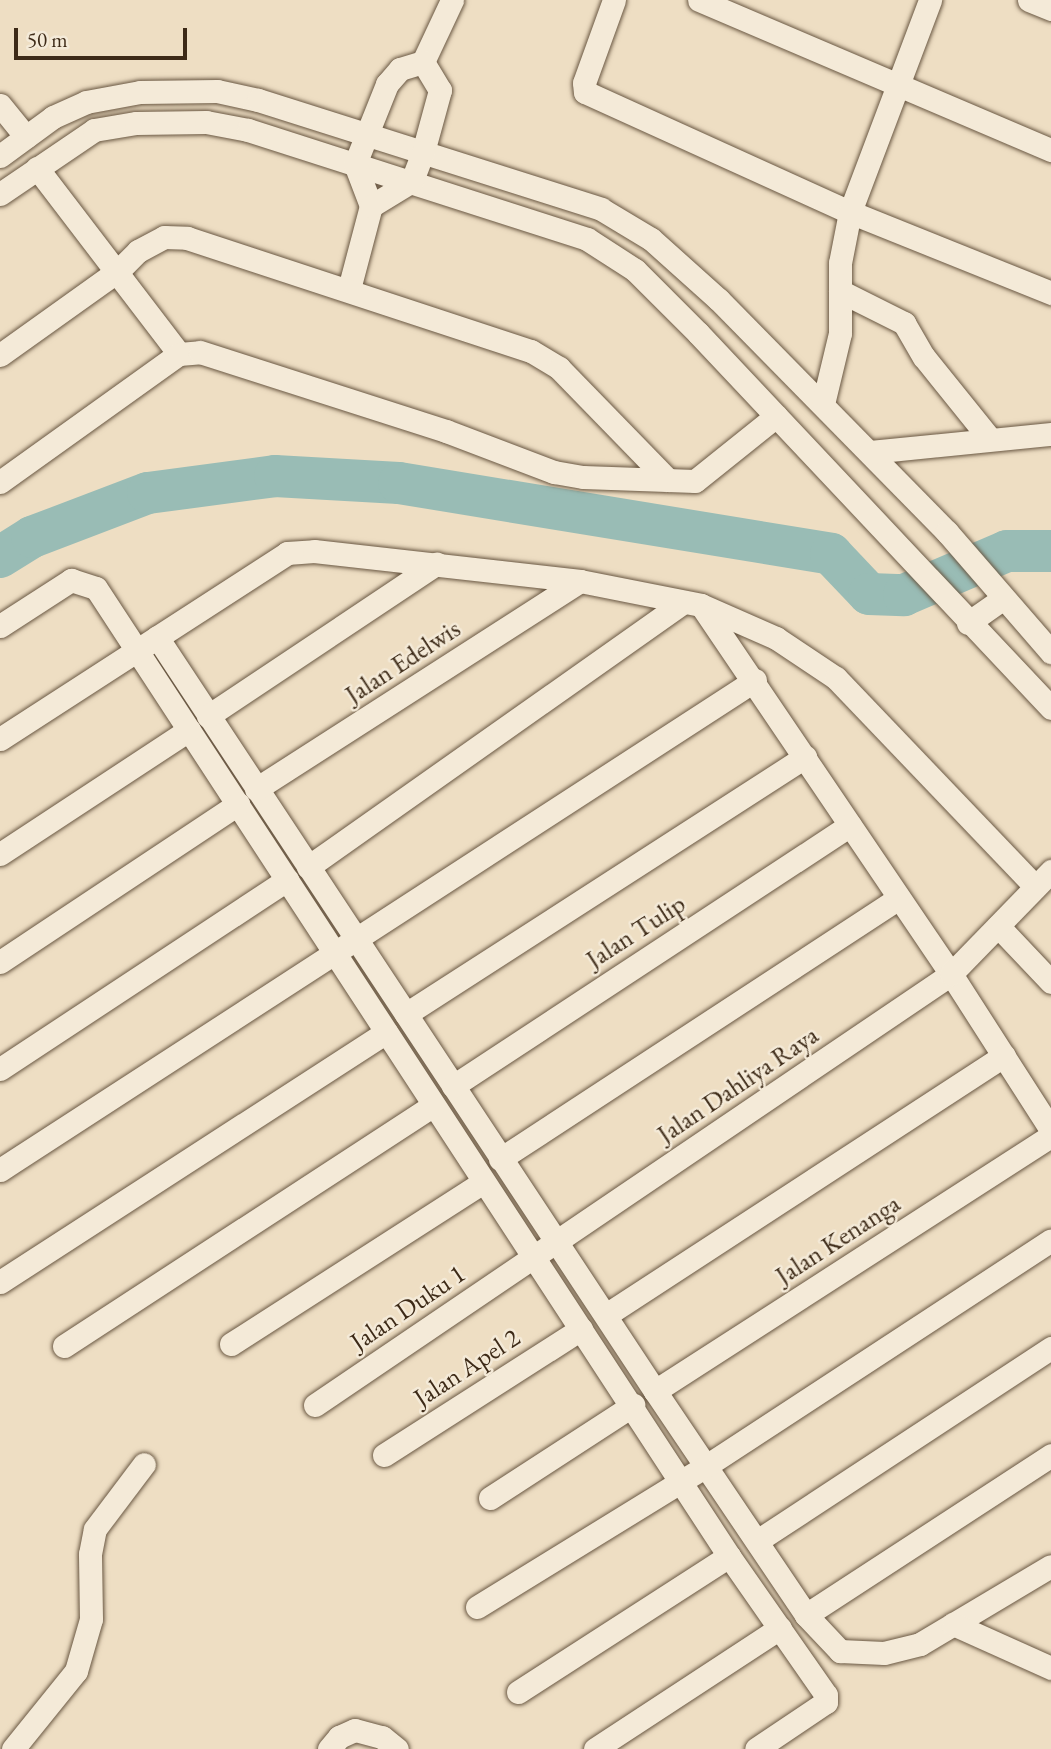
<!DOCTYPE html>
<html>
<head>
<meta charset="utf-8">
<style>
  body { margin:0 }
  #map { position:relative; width:1051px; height:1749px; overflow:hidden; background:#eedec3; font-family:"EB Garamond",serif }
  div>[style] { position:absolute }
  .river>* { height:42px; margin:-21px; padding:0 21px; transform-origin:21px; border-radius:21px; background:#99bcb5 }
  .roads { filter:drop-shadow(0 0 2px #695742) drop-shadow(0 0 2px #695742) }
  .street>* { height:23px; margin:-11.5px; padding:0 11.5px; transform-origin:11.5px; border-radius:11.5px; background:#f4ead8 }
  span { translate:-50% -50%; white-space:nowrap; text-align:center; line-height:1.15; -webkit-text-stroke:5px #f4ead8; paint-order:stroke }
  .street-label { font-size:26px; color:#3d2a17 }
  .scale { position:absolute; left:14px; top:28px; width:173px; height:32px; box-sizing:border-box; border:4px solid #3d2a17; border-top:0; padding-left:9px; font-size:21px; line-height:24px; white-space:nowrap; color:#3d2a17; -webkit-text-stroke:5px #f4ead8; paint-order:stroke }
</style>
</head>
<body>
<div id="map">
  <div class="river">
    <div style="left:0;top:557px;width:38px;rotate:-32deg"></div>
    <div style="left:32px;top:537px;width:124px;rotate:-20.8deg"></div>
    <div style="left:148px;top:493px;width:128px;rotate:-7.6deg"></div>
    <div style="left:275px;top:476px;width:124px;rotate:3.2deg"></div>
    <div style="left:399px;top:483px;width:438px;rotate:9.3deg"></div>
    <div style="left:831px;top:554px;width:55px;rotate:46.5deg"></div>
    <div style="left:869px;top:594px;width:35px;rotate:2deg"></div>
    <div style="left:904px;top:595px;width:112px;rotate:-23.1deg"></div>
    <div style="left:1007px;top:551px;width:44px"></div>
  </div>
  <div class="roads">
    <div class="street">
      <div style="left:614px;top:0;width:88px;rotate:109.9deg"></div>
      <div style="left:584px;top:83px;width:9px;rotate:84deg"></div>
      <div style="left:585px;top:92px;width:291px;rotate:24.4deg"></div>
      <div style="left:850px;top:212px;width:217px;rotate:21.9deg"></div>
      <div style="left:699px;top:0;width:383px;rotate:23.1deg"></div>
      <div style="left:1029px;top:0;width:24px;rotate:22deg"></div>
      <div style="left:423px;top:62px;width:68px;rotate:-64.9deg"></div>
      <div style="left:0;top:105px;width:41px;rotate:50.9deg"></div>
      <div style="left:0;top:156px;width:66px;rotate:-36.3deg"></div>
      <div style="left:53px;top:117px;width:36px;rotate:-24deg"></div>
      <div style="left:86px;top:102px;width:55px;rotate:-10.5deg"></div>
      <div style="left:140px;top:92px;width:77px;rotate:-0.7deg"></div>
      <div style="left:217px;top:91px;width:42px;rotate:12.4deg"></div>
      <div style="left:258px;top:100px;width:360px;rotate:17.6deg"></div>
      <div style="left:601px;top:209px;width:58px;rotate:31deg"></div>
      <div style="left:651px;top:239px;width:91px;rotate:41.9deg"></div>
      <div style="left:719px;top:300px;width:325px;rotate:45.5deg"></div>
      <div style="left:947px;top:532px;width:159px;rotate:49.1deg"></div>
      <div style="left:37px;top:168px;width:234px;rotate:52.6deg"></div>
      <div style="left:0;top:194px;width:114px;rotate:-34.2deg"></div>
      <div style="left:94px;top:130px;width:43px;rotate:-9.5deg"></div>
      <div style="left:136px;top:123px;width:70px;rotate:-0.8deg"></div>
      <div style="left:206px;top:122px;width:43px;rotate:10.8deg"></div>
      <div style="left:248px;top:130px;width:356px;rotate:17.8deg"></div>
      <div style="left:587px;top:239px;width:57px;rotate:32.9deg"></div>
      <div style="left:635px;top:270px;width:89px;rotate:45deg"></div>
      <div style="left:698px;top:333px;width:515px;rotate:46.73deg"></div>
      <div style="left:349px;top:289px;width:86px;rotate:-75.2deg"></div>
      <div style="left:371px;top:206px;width:45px;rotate:-110.9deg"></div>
      <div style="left:355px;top:164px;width:86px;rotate:-68.2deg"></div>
      <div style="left:387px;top:84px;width:20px;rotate:-49deg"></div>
      <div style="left:400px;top:69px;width:24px;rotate:-17deg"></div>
      <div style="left:423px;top:62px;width:33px;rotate:59deg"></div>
      <div style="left:440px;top:90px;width:64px;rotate:105.3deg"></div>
      <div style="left:423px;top:152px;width:31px;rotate:111deg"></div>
      <div style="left:412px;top:181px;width:48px;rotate:148.6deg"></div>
      <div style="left:840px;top:291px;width:72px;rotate:26.6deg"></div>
      <div style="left:904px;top:323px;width:39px;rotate:60deg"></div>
      <div style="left:924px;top:357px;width:105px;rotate:51.2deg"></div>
      <div style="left:0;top:355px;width:146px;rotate:-35.5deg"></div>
      <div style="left:119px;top:270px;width:27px;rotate:-45deg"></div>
      <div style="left:138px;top:251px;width:30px;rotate:-28deg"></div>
      <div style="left:164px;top:237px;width:23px;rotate:2deg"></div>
      <div style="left:187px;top:238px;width:362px;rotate:18.2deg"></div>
      <div style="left:531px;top:351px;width:33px;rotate:31deg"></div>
      <div style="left:559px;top:368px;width:156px;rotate:45.8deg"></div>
      <div style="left:823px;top:404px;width:73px;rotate:-76.5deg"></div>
      <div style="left:840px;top:333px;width:70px;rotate:-90deg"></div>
      <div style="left:840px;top:263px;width:52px;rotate:-78.9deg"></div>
      <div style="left:850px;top:212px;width:227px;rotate:-69.3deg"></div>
      <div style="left:870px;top:452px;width:182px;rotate:-5.7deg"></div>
      <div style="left:0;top:482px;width:220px;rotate:-35.6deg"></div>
      <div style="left:179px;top:354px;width:21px;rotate:-5deg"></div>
      <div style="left:200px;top:352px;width:258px;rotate:17.8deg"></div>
      <div style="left:446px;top:431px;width:116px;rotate:20.8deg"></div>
      <div style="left:554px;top:472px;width:29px;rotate:10deg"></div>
      <div style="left:583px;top:477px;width:112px;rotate:2deg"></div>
      <div style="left:695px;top:481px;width:104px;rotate:-38.7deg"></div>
      <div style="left:701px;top:605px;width:446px;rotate:55.9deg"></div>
      <div style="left:951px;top:974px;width:185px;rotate:57.3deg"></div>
      <div style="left:968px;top:623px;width:42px;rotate:-35.2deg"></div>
      <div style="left:0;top:626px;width:85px;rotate:-32.9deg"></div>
      <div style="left:71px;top:580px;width:26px;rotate:18deg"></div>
      <div style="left:96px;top:588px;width:1157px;rotate:56.82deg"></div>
      <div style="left:729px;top:1556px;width:169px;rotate:55.1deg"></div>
      <div style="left:826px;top:1695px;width:7px;rotate:90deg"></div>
      <div style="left:826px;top:1702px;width:84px;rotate:146.1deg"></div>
      <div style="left:157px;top:637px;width:904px;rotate:56.56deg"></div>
      <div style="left:655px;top:1391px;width:270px;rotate:56deg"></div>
      <div style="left:806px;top:1615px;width:50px;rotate:46.6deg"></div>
      <div style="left:840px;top:1651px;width:44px;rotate:2.6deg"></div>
      <div style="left:884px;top:1653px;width:37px;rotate:-14deg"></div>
      <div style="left:920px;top:1644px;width:152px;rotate:-30.8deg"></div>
      <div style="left:208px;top:716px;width:275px;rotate:-33.7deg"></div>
      <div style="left:0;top:739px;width:342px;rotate:-32.9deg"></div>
      <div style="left:287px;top:553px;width:27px;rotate:-4deg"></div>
      <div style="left:314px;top:551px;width:268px;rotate:6.4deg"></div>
      <div style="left:580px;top:581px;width:123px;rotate:11.2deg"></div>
      <div style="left:701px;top:605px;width:82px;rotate:23.7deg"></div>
      <div style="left:776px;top:638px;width:72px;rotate:33.7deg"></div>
      <div style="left:836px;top:678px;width:286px;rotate:46.3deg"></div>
      <div style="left:256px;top:789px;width:385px;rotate:-32.7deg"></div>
      <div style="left:0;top:854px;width:226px;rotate:-33.3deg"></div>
      <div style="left:308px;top:867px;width:459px;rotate:-35.2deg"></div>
      <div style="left:998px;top:926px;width:77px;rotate:46.6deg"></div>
      <div style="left:0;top:962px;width:286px;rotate:-33.6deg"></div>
      <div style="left:406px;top:1014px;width:475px;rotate:-32.8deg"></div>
      <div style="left:0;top:1069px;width:344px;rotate:-33.4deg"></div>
      <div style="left:453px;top:1086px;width:475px;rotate:-33.3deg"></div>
      <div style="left:500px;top:1159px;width:475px;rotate:-33.2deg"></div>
      <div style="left:0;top:1170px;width:900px;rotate:-32.98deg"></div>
      <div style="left:0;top:1282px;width:460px;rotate:-32.9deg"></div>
      <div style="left:606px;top:1315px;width:475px;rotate:-33.1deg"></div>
      <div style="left:231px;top:1344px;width:300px;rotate:-32.7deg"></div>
      <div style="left:64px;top:1346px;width:441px;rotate:-33.1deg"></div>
      <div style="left:655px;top:1391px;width:471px;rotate:-32.8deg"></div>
      <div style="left:315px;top:1405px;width:768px;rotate:-34.12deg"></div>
      <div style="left:951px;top:974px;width:144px;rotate:-45.8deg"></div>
      <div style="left:384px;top:1455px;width:234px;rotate:-32.6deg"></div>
      <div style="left:490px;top:1498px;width:171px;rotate:-33deg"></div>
      <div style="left:757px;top:1541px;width:352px;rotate:-33.3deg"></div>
      <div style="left:477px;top:1607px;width:269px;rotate:-31.6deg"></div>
      <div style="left:706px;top:1466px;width:412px;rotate:-33.2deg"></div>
      <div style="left:806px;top:1615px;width:293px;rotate:-33.1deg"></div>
      <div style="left:953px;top:1624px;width:107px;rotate:24.2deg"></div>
      <div style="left:518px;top:1692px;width:251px;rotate:-32.8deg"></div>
      <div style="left:13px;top:1749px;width:100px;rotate:-51.1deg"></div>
      <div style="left:76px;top:1671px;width:54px;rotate:-73.9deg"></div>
      <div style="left:91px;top:1619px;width:65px;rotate:-90.9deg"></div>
      <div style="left:90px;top:1554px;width:25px;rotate:-79deg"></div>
      <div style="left:95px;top:1529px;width:81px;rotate:-53deg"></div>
      <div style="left:329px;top:1749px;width:16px;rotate:-50deg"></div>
      <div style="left:339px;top:1737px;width:17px;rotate:-24deg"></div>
      <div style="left:355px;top:1730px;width:28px;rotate:15deg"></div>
      <div style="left:382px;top:1737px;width:19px;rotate:39deg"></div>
      <div style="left:595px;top:1749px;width:221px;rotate:-33.2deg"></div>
    </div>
  </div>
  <div class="street-label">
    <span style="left:403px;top:662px;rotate:-33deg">Jalan Edelwis</span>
    <span style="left:636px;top:932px;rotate:-33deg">Jalan Tulip</span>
    <span style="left:738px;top:1085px;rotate:-34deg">Jalan Dahliya Raya</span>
    <span style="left:838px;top:1240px;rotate:-33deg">Jalan Kenanga</span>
    <span style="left:408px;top:1308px;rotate:-34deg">Jalan Duku 1</span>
    <span style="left:467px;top:1368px;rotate:-33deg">Jalan Apel 2</span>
  </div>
  <div class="scale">50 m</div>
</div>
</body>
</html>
